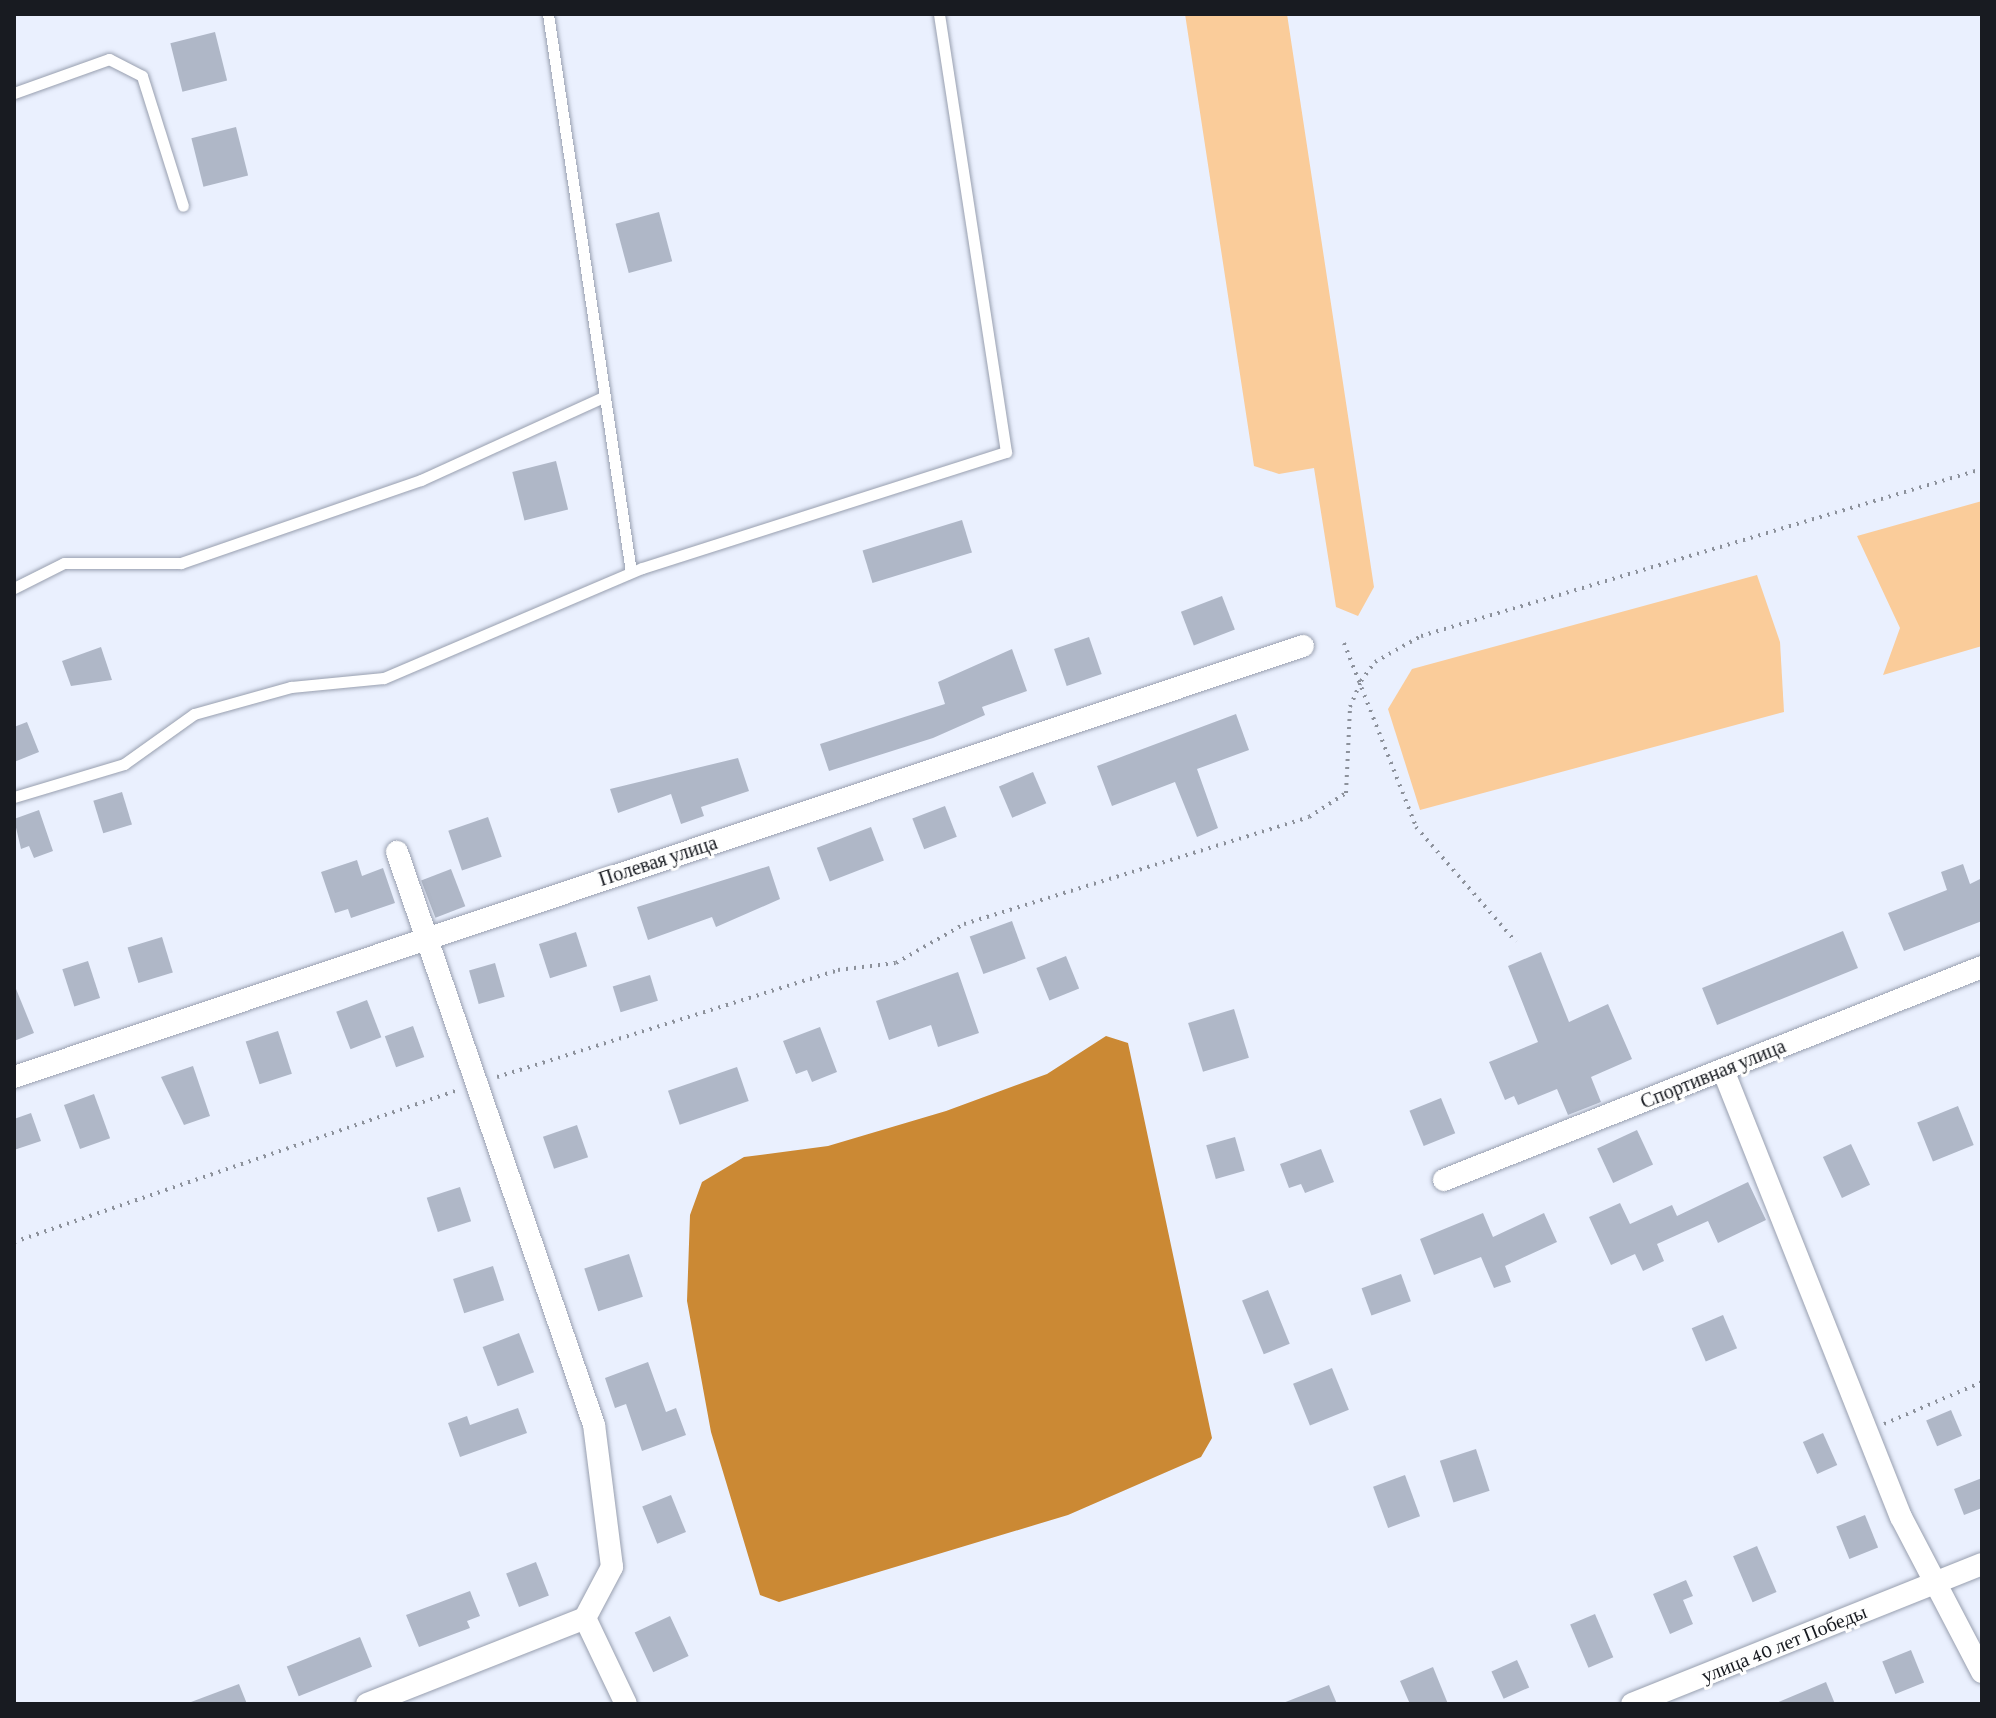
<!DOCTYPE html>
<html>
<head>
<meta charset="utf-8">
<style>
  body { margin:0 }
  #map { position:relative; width:1996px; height:1718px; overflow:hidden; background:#eaf0fe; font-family:"Crimson Pro",serif }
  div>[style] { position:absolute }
  .green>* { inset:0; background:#facc9a }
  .water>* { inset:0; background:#cb8934 }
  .building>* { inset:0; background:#afb7c7; transform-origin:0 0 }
  .path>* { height:4px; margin-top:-2px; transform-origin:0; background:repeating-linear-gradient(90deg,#8c919b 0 2px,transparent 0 8px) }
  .roads { filter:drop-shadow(0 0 2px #989faf) drop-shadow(0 0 2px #989faf) }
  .lane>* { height:11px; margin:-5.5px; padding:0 5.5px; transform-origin:5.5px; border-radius:5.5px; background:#fff }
  .street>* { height:22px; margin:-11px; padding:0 11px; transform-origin:11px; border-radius:11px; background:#fff }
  span { translate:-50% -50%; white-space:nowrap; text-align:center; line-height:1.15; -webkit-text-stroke:6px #fefefe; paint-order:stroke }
  .street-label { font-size:20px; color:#181b21 }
  .frame { position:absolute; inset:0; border:16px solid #181b21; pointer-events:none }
</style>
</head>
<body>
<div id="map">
  <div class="green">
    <div style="clip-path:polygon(1185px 14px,1287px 14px,1374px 587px,1358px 616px,1336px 607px,1314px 468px,1279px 474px,1254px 466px)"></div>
    <div style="clip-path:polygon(1982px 501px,1982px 646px,1883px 675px,1900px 628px,1857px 536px)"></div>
    <div style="clip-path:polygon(1757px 575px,1780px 642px,1784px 712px,1420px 810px,1388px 709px,1412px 669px)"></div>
  </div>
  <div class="water">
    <div style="clip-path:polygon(1106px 1036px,1128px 1043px,1212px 1438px,1201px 1457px,1068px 1515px,779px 1602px,760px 1595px,711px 1432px,687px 1301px,690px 1215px,702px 1182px,744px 1157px,828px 1146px,946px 1111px,1047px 1074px)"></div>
  </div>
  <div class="building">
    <div style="left:215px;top:32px;width:50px;height:46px;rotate:76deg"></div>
    <div style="left:236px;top:127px;width:50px;height:46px;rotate:76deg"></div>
    <div style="left:659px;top:212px;width:51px;height:45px;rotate:75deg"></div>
    <div style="left:556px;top:461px;width:50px;height:45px;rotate:76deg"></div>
    <div style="left:962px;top:520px;width:34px;height:104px;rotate:73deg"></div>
    <div style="left:1222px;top:596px;width:36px;height:44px;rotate:69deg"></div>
    <div style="left:1089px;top:637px;width:39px;height:37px;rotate:71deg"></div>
    <div style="clip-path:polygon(101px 647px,112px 680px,71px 686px,62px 661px)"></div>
    <div style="clip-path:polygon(1012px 649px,1027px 691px,982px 707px,985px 715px,933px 738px,829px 771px,820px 744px,945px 704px,938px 682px)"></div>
    <div style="clip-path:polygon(1236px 714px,1249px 750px,1197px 769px,1218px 828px,1197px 837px,1175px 782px,1112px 806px,1097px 766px)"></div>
    <div style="clip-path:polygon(27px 722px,39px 752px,14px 762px,14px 727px)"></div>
    <div style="clip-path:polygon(738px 758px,749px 791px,701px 807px,704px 816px,681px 824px,671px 794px,618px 813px,610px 789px)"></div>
    <div style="left:1033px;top:772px;width:34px;height:37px;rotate:67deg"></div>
    <div style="left:122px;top:792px;width:34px;height:30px;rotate:73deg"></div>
    <div style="left:945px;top:806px;width:33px;height:35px;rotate:69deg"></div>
    <div style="clip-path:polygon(39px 810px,53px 851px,34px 858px,29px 846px,21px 849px,14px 819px)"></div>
    <div style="left:488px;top:817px;width:42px;height:42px;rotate:71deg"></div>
    <div style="left:871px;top:827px;width:36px;height:58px;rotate:69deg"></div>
    <div style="clip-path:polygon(357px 860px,362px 876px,383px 868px,395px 903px,351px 918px,348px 909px,335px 913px,321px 872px)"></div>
    <div style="clip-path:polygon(1963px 864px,1970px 884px,1982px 878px,1982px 921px,1904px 951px,1888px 913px,1947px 890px,1941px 872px)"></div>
    <div style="clip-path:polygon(769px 866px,780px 899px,716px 927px,712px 917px,648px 940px,637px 907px)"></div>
    <div style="left:451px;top:869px;width:40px;height:32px;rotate:69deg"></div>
    <div style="left:1012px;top:921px;width:40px;height:45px;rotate:70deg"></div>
    <div style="left:1843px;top:931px;width:40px;height:152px;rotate:68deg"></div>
    <div style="left:576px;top:932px;width:36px;height:39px;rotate:72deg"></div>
    <div style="left:162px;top:937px;width:37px;height:36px;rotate:73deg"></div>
    <div style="clip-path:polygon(1541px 952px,1569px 1022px,1608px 1004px,1632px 1059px,1591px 1077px,1601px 1102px,1568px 1115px,1557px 1089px,1518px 1105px,1514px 1096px,1505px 1100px,1489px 1062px,1538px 1042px,1508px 966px)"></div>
    <div style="left:1066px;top:956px;width:35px;height:32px;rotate:68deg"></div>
    <div style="left:88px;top:961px;width:39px;height:27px;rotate:72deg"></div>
    <div style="left:495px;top:963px;width:35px;height:27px;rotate:74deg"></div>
    <div style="clip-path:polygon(958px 972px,979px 1033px,938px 1047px,931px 1025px,889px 1040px,876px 1001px)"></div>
    <div style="left:650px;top:975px;width:27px;height:39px;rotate:73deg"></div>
    <div style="clip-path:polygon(14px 984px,34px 1033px,14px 1041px)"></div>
    <div style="left:367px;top:1000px;width:40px;height:33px;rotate:69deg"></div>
    <div style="left:1234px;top:1009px;width:51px;height:48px;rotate:73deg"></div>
    <div style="left:413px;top:1026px;width:33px;height:30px;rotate:70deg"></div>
    <div style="clip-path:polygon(820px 1027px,837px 1072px,812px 1082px,807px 1070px,796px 1074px,783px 1041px)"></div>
    <div style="left:278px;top:1031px;width:45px;height:34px;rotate:72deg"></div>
    <div style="clip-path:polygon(193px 1066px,210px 1116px,184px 1125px,161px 1077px)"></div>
    <div style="left:737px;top:1067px;width:36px;height:73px;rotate:71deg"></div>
    <div style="left:94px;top:1094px;width:47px;height:32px;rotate:70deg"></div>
    <div style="left:1441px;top:1098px;width:38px;height:34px;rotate:68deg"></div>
    <div style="left:1958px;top:1106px;width:42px;height:44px;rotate:68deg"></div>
    <div style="clip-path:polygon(31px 1113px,41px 1141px,14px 1150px,14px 1119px)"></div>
    <div style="left:577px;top:1125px;width:34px;height:36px;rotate:71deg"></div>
    <div style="left:1637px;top:1130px;width:38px;height:44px;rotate:65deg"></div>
    <div style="left:1235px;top:1137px;width:35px;height:30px;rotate:74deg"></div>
    <div style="left:1851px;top:1144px;width:45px;height:31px;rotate:65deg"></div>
    <div style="clip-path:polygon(1321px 1149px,1334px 1182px,1305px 1193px,1301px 1184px,1289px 1188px,1280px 1164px)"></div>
    <div style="clip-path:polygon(1748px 1182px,1766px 1220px,1718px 1243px,1708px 1221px,1657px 1244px,1664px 1261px,1643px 1271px,1635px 1254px,1611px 1265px,1589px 1217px,1620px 1203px,1630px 1224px,1672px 1205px,1677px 1216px)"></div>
    <div style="left:460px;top:1187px;width:36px;height:35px;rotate:72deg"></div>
    <div style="clip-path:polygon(1483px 1213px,1493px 1237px,1544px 1213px,1557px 1242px,1505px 1266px,1511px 1282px,1494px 1288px,1481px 1257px,1434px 1275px,1420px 1239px)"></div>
    <div style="left:629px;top:1254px;width:45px;height:47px;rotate:72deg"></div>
    <div style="left:493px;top:1266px;width:36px;height:42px;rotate:72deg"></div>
    <div style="left:1401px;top:1274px;width:29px;height:42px;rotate:70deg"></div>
    <div style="left:1268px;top:1290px;width:58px;height:28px;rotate:68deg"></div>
    <div style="left:1723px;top:1315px;width:36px;height:34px;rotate:67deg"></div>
    <div style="left:519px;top:1333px;width:42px;height:39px;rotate:69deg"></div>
    <div style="clip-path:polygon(648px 1362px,666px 1412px,676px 1408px,686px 1435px,642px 1451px,626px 1404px,615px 1408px,605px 1378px)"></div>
    <div style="left:1332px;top:1368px;width:45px;height:42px;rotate:68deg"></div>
    <div style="clip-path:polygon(518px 1408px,527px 1433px,460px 1457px,448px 1423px,467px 1416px,470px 1425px)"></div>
    <div style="left:1951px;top:1410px;width:28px;height:27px;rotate:67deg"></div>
    <div style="left:1823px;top:1433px;width:35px;height:22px;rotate:66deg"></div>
    <div style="left:1476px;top:1449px;width:44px;height:38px;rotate:72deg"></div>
    <div style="left:1405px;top:1475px;width:44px;height:34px;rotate:70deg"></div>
    <div style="clip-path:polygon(1982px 1478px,1982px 1508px,1964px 1515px,1954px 1489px)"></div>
    <div style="left:671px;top:1495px;width:40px;height:31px;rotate:68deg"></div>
    <div style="left:1865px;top:1515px;width:35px;height:31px;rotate:68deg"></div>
    <div style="left:1757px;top:1546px;width:50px;height:26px;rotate:67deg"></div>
    <div style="left:536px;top:1562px;width:36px;height:32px;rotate:69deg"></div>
    <div style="clip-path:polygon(1686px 1580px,1693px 1596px,1683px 1600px,1693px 1624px,1670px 1634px,1653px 1594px)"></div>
    <div style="clip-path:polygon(470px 1591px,480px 1616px,467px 1621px,470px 1628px,419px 1647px,406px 1615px)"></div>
    <div style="left:1595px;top:1614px;width:47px;height:27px;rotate:67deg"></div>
    <div style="left:670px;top:1616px;width:44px;height:39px;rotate:65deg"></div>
    <div style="left:360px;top:1637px;width:32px;height:79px;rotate:68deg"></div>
    <div style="left:1911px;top:1650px;width:35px;height:31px;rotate:68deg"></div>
    <div style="left:1517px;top:1660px;width:30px;height:28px;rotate:66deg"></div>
    <div style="clip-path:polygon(1433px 1667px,1448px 1704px,1410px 1704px,1400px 1681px)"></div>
    <div style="clip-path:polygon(1826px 1682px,1835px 1704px,1774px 1704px)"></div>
    <div style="clip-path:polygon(239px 1684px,247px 1704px,191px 1704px,191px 1702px)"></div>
    <div style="clip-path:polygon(1329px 1685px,1337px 1704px,1283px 1704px,1283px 1703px)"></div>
  </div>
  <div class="path">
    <div style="left:1344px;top:643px;width:198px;rotate:68.6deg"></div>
    <div style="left:1416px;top:827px;width:152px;rotate:49deg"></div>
    <div style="left:497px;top:1077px;width:357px;rotate:-17.4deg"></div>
    <div style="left:838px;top:970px;width:58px;rotate:-6.9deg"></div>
    <div style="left:896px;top:963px;width:78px;rotate:-29.8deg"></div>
    <div style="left:964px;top:924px;width:361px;rotate:-17.2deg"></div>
    <div style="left:1309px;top:817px;width:44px;rotate:-33deg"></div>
    <div style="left:1346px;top:793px;width:86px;rotate:-87.3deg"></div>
    <div style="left:1350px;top:707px;width:28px;rotate:-67deg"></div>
    <div style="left:1361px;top:681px;width:24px;rotate:-54deg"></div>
    <div style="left:1375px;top:662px;width:53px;rotate:-29.5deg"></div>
    <div style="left:1421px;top:636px;width:585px;rotate:-16.58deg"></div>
    <div style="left:14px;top:1242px;width:469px;rotate:-18.9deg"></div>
    <div style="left:1884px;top:1424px;width:107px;rotate:-23.2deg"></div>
  </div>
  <div class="roads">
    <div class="lane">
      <div style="left:548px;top:14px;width:564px;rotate:81.54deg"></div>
      <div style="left:14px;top:93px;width:101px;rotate:-19.7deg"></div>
      <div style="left:109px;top:59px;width:37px;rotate:27deg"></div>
      <div style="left:142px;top:76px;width:136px;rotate:72.5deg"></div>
      <div style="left:14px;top:588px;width:56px;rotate:-26.6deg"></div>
      <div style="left:64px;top:563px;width:117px"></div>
      <div style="left:181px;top:563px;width:254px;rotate:-19.1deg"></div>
      <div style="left:421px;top:480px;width:202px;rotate:-24.5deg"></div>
      <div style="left:14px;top:797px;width:115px;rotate:-16.7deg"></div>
      <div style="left:124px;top:764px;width:86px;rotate:-35.5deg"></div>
      <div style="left:194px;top:714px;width:101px;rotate:-15.6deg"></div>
      <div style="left:291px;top:687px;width:93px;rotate:-5.5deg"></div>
      <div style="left:384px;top:678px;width:280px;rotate:-23.1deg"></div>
      <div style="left:642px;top:568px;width:382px;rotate:-17.7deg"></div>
      <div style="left:1006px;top:452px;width:443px;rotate:-98.7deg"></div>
    </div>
    <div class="street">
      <div style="left:1723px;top:1070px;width:481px;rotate:68.3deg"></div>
      <div style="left:1901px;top:1517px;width:175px;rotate:62.4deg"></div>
      <div style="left:14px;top:1077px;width:1359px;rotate:-18.49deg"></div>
      <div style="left:1444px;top:1180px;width:579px;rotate:-21.6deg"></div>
      <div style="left:585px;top:1618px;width:95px;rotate:64.5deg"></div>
      <div style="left:367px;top:1704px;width:234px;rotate:-21.5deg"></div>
      <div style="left:585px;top:1618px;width:58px;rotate:-62.1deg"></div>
      <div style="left:612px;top:1567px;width:143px;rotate:-97.2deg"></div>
      <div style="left:594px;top:1425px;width:606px;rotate:-108.97deg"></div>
      <div style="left:1632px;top:1704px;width:377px;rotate:-21.8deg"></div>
    </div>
  </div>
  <div class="street-label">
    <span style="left:658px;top:861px;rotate:-18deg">Полевая улица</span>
    <span style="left:1713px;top:1074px;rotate:-22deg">Спортивная улица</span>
    <span style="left:1784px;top:1644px;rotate:-22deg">улица 40 лет Победы</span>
  </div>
  <div class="frame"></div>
</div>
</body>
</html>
